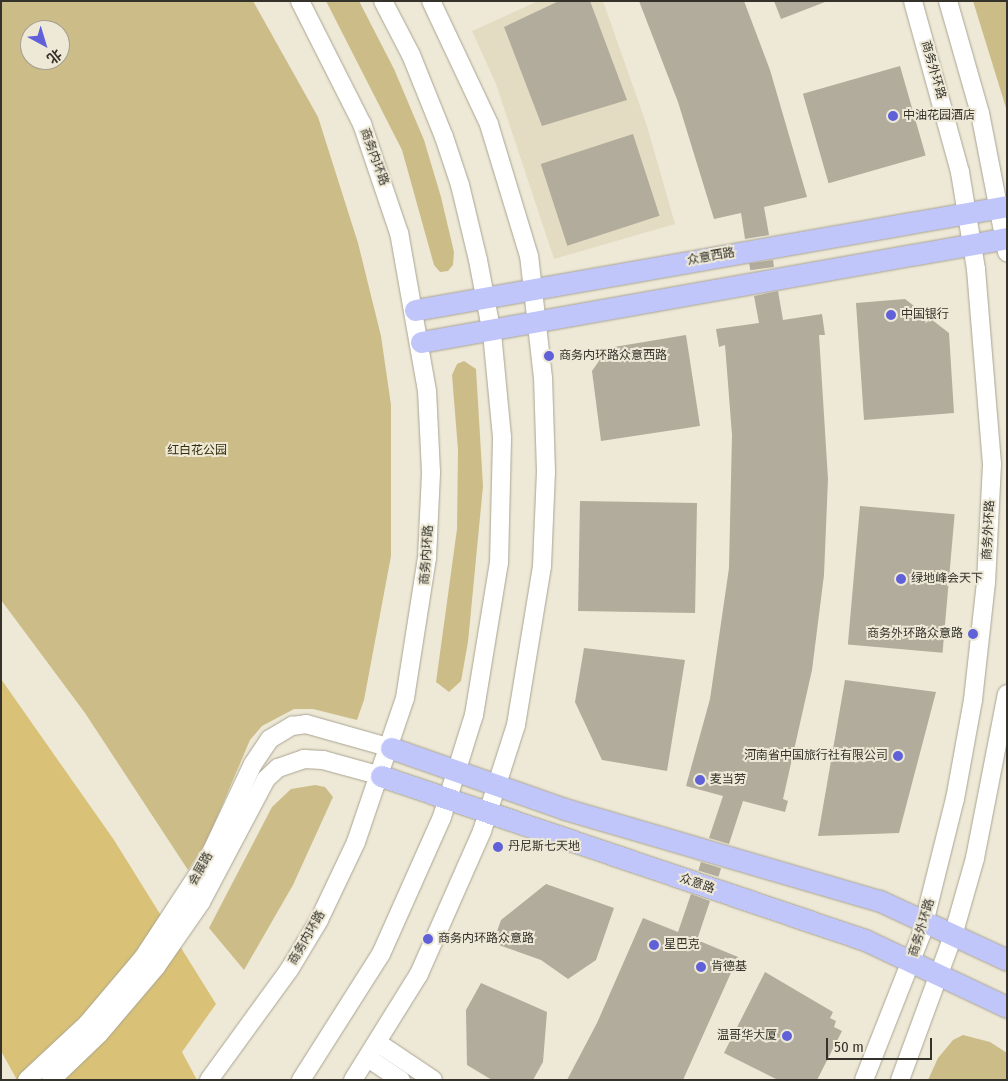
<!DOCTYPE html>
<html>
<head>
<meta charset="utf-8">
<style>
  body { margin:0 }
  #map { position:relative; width:1008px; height:1081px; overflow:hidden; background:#eee9d6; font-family:"Fira Sans Condensed","Noto Sans SC",sans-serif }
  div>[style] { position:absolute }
  .built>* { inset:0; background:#e3dcc3 }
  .green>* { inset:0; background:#ccbc88 }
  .water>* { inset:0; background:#d9c277 }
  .building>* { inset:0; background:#b1ac9b; transform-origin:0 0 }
  .roads { filter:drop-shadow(0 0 1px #a9a493) drop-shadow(0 0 1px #a9a493) }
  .minor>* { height:18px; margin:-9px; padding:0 9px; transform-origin:9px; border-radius:9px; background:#fff }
  .major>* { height:21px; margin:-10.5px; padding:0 10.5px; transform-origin:10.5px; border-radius:10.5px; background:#c0c5fa }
  .dots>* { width:14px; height:14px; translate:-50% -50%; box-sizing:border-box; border:2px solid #eee9d6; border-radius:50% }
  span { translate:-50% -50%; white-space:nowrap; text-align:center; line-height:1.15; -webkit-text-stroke:4px #eee9d6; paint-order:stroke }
  .street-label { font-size:12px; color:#34322b }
  .poi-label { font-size:12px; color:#34322b }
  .left { translate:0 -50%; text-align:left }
  .right { translate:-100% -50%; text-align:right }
  .park-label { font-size:12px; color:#372d0b }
  .frame { position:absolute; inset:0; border:2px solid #34322b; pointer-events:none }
  .north { position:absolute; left:20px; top:20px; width:50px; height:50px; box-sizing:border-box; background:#eee9d6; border:1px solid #a4a092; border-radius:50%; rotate:141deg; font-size:14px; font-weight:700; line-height:20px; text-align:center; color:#34322b }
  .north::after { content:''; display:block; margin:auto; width:18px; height:22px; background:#6060d9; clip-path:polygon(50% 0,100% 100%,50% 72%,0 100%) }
  .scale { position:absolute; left:826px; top:1038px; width:106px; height:22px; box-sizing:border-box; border:2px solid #34322b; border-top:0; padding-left:6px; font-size:15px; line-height:18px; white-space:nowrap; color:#34322b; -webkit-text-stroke:4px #eee9d6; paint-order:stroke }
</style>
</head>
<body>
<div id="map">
  <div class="built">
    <div style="clip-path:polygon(538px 1px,603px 1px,647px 126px,675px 224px,554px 259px,496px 84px,472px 31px)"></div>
  </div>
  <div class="green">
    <div style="clip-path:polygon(evenodd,1px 1px,253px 1px,318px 117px,358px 243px,381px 336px,391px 405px,391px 556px,364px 700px,357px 720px,313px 709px,294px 709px,262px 726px,250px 740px,207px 841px,188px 870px,85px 713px,1px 600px,1px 1px,30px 30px,60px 30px,60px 60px,30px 60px,30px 30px)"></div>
    <div style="clip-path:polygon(326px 1px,359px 1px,394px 69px,424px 140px,441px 197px,454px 252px,453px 265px,448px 271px,440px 272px,434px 265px,402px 150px)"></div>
    <div style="clip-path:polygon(973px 1px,1007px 1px,1007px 111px)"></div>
    <div style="clip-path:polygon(464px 361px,476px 369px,483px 486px,468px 642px,461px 681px,449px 692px,436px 682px,457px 529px,458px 450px,452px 375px,457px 364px)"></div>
    <div style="clip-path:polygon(315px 785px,325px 787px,333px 797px,293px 885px,244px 970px,209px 928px,272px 807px,291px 789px)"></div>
    <div style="clip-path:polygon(963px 1035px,990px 1042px,1007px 1053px,1007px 1080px,928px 1080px,938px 1058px,953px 1040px)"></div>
  </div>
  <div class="water">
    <div style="clip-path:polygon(1px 679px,114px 840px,216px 1004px,182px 1052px,197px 1080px,17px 1080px,1px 1051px)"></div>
  </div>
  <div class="building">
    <div style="clip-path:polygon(559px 1px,590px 1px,627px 100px,542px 126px,504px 27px)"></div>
    <div style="clip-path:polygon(639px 1px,744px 1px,770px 70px,807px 197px,764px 207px,769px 235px,745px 239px,741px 213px,714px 219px,678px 102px)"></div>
    <div style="clip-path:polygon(774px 1px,825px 1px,825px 2px,781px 19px)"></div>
    <div style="left:900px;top:66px;width:93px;height:101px;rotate:74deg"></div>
    <div style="left:633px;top:134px;width:86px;height:97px;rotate:72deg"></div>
    <div style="left:773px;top:260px;width:7px;height:24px;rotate:82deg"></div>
    <div style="clip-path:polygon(778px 291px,783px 320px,822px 314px,825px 335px,819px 335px,828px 479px,824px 575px,812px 670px,783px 799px,788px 801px,785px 812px,743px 801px,729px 844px,709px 838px,723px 796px,686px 786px,710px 699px,729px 568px,732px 435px,725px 345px,719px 347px,716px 329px,759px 323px,754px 296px)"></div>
    <div style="clip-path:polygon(905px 299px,949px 333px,954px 413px,864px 420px,856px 303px)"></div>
    <div style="clip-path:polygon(686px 335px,700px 426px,601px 441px,592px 371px,608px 348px)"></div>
    <div style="left:580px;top:501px;width:117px;height:110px;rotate:1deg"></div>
    <div style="left:860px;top:506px;width:95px;height:139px;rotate:5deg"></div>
    <div style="clip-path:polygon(584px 648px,685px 660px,667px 771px,602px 760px,575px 702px)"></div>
    <div style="clip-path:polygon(845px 680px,936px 692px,899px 833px,818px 836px)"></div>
    <div style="left:701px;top:862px;width:21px;height:9px;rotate:17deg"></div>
    <div style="clip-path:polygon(546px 884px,614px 908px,596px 960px,568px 979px,541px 960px,493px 943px,501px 920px)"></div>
    <div style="clip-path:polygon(691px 894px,710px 901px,697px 940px,738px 957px,683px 1080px,567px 1080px,597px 1023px,643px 918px,678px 932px)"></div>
    <div style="clip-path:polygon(765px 972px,833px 1012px,830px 1018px,836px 1021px,834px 1027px,842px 1031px,817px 1080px,778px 1080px,724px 1053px)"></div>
    <div style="clip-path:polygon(481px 983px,547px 1012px,543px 1062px,533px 1080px,492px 1080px,467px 1065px,466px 1010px)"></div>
  </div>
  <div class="roads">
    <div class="minor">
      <div style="left:948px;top:1px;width:116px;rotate:74.1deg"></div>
      <div style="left:980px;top:113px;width:142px;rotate:79deg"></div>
      <div style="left:378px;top:1043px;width:66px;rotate:33.9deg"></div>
      <div style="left:368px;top:1058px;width:40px;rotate:34deg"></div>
      <div style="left:27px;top:1080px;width:82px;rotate:-43deg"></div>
      <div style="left:87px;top:1024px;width:87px;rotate:-49.7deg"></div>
      <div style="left:143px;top:958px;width:118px;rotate:-56.7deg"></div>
      <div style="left:208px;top:859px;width:105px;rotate:-64.7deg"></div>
      <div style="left:253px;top:764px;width:30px;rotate:-56deg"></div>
      <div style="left:270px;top:739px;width:26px;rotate:-31deg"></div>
      <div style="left:292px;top:726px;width:14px;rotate:-8deg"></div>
      <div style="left:306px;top:724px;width:88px;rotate:15.8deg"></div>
      <div style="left:51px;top:1080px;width:66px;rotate:-43.8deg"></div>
      <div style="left:99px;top:1034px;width:88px;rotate:-49.6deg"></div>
      <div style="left:156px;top:967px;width:79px;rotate:-55.3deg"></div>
      <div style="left:201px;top:902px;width:139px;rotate:-62.1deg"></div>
      <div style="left:266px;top:779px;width:16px;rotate:-43deg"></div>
      <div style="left:278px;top:768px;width:28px;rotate:-19deg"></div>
      <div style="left:304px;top:759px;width:19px;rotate:3deg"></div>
      <div style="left:323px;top:760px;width:60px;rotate:15.4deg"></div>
      <div style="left:209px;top:1080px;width:136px;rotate:-54deg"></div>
      <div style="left:289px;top:970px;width:58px;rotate:-59deg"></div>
      <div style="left:319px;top:920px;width:86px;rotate:-64.6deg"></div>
      <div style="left:356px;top:842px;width:152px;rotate:-71.2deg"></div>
      <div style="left:405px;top:698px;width:142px;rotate:-81.1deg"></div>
      <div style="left:427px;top:558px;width:86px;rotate:-87.3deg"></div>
      <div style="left:431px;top:472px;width:81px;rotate:-92.8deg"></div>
      <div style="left:427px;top:391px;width:160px;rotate:-100deg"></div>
      <div style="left:399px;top:233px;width:115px;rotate:-108.7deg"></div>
      <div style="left:362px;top:124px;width:138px;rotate:-116.8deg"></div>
      <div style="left:301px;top:1080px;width:149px;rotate:-57.6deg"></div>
      <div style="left:381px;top:954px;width:150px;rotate:-66deg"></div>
      <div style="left:442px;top:817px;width:107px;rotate:-72.6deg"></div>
      <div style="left:474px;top:715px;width:154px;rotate:-80.7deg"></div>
      <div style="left:499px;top:563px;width:126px;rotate:-88.6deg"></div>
      <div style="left:502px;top:437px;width:103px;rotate:-95.5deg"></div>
      <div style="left:492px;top:334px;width:75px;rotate:-100.7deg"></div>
      <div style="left:478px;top:260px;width:77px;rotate:-103.5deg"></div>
      <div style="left:460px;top:185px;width:51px;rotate:-108.4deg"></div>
      <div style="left:444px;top:137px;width:88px;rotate:-111.9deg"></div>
      <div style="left:411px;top:55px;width:61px;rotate:-117.4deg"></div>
      <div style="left:353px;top:1080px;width:125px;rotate:-58.1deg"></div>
      <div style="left:419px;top:974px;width:156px;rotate:-66.2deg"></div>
      <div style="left:482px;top:831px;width:111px;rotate:-72.2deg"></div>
      <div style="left:516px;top:725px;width:161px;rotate:-80.7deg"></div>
      <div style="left:542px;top:566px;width:94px;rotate:-87.6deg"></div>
      <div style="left:546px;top:472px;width:94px;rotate:-91.8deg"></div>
      <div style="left:543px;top:378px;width:123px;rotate:-96.5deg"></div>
      <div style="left:529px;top:256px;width:138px;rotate:-106.9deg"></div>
      <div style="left:489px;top:124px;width:136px;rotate:-115.2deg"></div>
      <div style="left:864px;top:1080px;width:156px;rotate:-68.5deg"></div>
      <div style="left:921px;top:935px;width:140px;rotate:-76deg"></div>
      <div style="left:955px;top:799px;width:101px;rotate:-79.7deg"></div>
      <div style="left:973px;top:700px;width:118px;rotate:-83.7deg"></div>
      <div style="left:986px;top:583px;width:119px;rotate:-87.1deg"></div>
      <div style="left:992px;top:464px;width:196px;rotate:-94.7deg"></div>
      <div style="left:976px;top:269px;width:98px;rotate:-99.4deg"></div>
      <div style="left:960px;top:172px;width:177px;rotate:-105.4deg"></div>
      <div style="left:900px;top:1080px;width:150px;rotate:-69.8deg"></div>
      <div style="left:952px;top:939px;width:84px;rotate:-74.1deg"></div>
      <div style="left:975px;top:858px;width:167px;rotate:-79deg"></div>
    </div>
    <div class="major">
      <div style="left:415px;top:310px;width:601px;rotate:-9.96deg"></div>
      <div style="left:421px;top:342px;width:595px;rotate:-10.06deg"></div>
      <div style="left:391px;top:748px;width:184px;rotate:19.3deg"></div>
      <div style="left:565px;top:809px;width:328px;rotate:16.3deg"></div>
      <div style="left:880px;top:901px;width:140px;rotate:24.9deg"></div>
      <div style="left:381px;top:776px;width:511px;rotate:18.72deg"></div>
      <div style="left:865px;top:940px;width:157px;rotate:25.3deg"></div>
    </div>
  </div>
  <div class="dots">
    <div style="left:893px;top:116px;background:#6060d9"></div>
    <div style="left:891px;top:315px;background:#6060d9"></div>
    <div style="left:549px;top:356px;background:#6060d9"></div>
    <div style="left:901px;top:579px;background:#6060d9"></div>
    <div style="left:973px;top:634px;background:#6060d9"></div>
    <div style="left:898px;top:756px;background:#6060d9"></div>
    <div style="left:700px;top:780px;background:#6060d9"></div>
    <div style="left:498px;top:847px;background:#6060d9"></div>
    <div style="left:428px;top:939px;background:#6060d9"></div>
    <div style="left:654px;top:945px;background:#6060d9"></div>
    <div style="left:701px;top:967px;background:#6060d9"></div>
    <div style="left:787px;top:1036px;background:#6060d9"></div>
  </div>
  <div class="street-label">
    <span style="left:933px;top:70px;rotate:74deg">商务外环路</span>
    <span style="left:374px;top:157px;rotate:70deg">商务内环路</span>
    <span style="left:711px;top:257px;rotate:-10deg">众意西路</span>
    <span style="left:989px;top:530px;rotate:-87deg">商务外环路</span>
    <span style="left:427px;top:555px;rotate:-86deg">商务内环路</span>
    <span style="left:201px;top:869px;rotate:-61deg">会展路</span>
    <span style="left:697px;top:884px;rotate:19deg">众意路</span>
    <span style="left:922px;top:928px;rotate:-73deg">商务外环路</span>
    <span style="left:307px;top:938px;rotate:-60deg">商务内环路</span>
  </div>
  <div class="poi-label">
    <span class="left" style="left:903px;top:116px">中油花园酒店</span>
    <span class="left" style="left:901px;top:315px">中国银行</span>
    <span class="left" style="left:559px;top:356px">商务内环路众意西路</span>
    <span class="left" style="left:911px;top:579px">绿地峰会天下</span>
    <span class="right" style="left:963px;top:634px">商务外环路众意路</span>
    <span class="right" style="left:888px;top:756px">河南省中国旅行社有限公司</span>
    <span class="left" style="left:710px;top:780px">麦当劳</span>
    <span class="left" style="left:508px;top:847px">丹尼斯七天地</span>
    <span class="left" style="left:438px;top:939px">商务内环路众意路</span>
    <span class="left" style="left:664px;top:945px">星巴克</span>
    <span class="left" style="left:711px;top:967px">肯德基</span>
    <span class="right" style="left:777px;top:1036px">温哥华大厦</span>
  </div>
  <div class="park-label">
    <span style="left:197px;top:451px">红白花公园</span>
  </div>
  <div class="frame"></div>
  <div class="north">北</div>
  <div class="scale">50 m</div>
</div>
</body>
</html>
